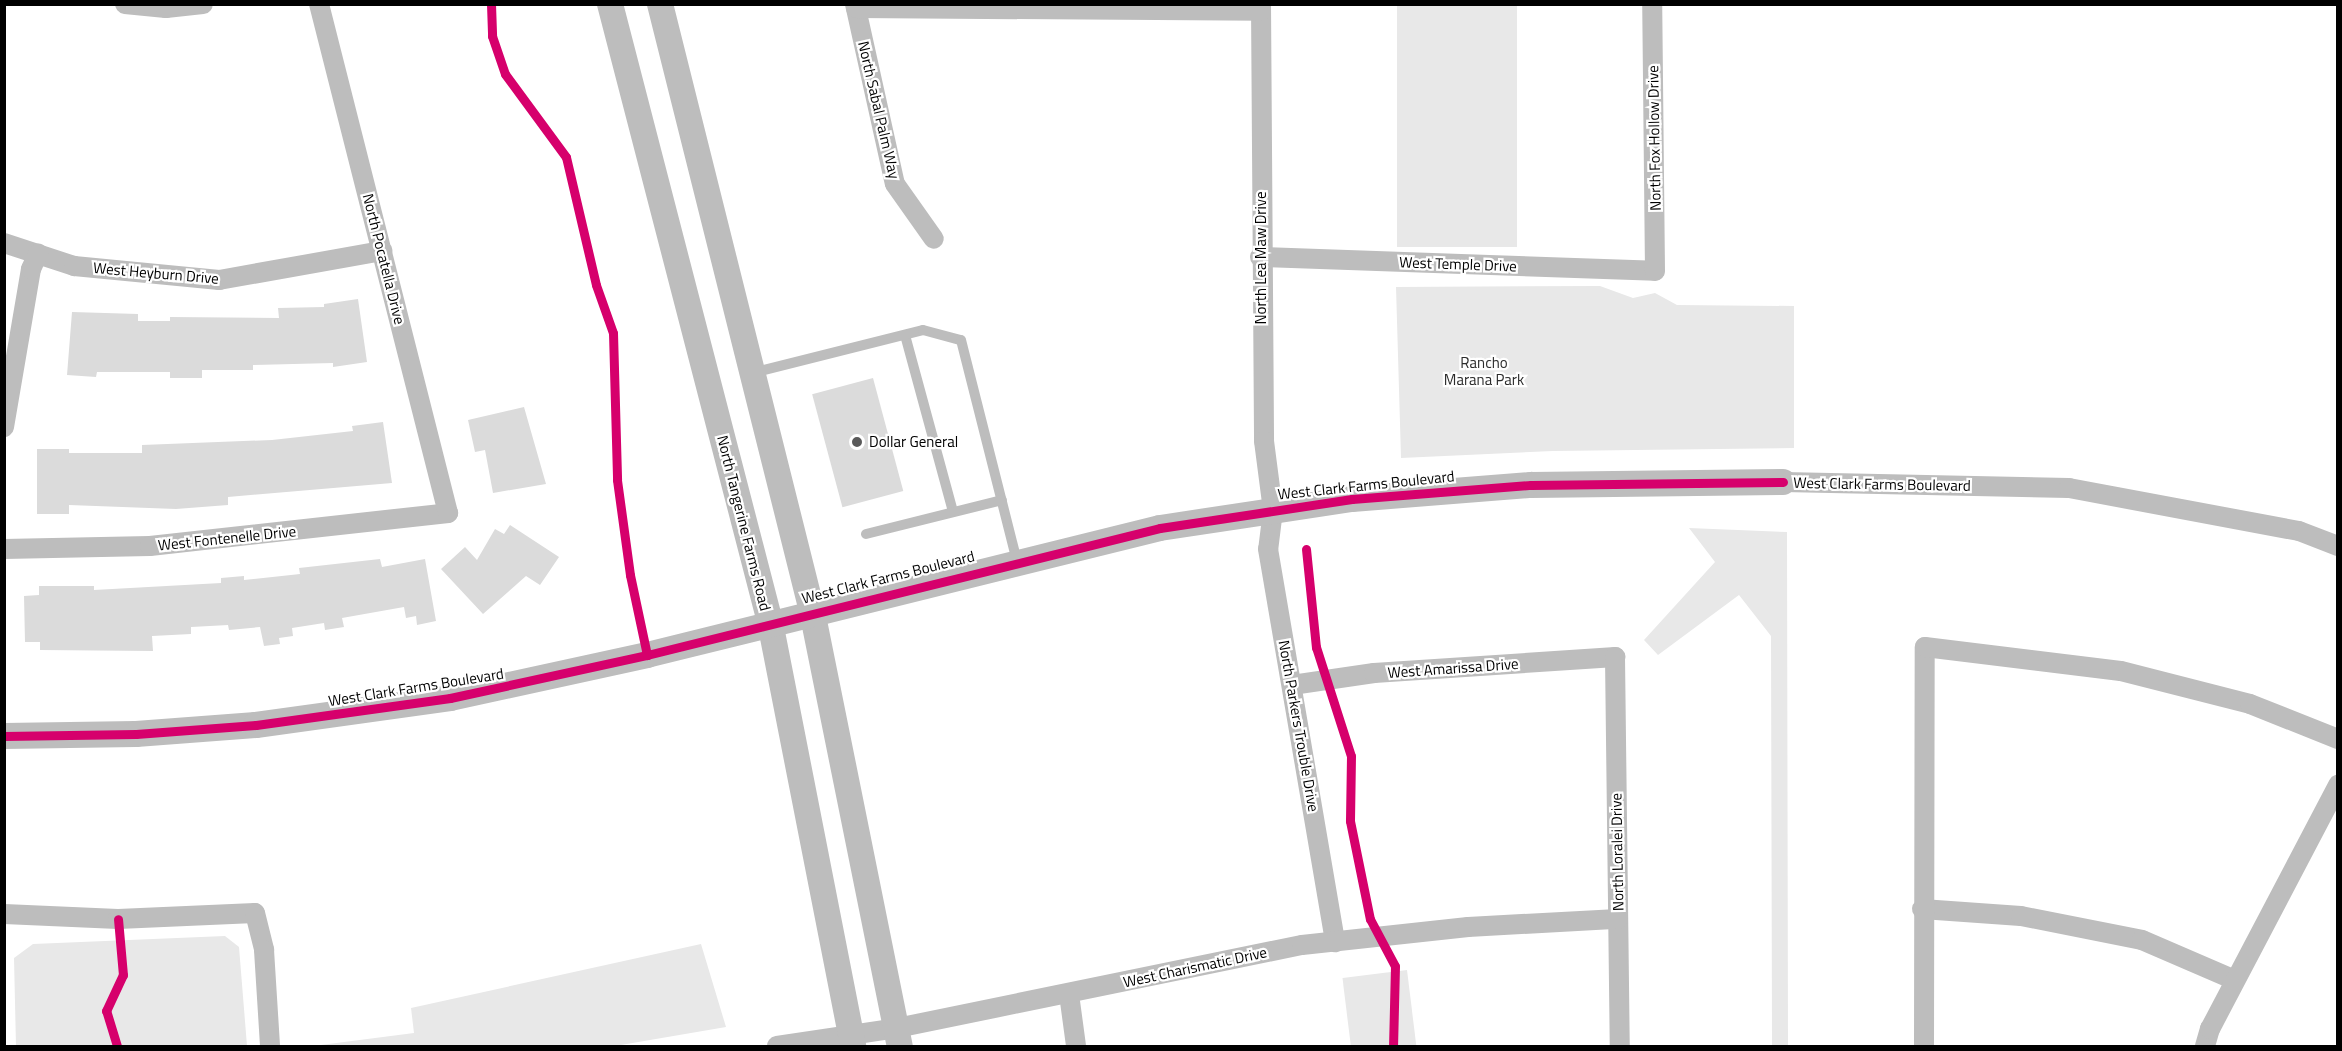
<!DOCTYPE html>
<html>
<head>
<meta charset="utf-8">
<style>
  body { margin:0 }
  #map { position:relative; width:2342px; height:1051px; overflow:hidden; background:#fff; font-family:"Titillium Web",sans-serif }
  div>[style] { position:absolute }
  .green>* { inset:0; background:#e8e8e8; transform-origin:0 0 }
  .building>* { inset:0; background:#dbdbdb; transform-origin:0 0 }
  .service>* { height:10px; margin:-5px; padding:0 5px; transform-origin:5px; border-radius:5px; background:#bdbdbd }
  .minor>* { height:20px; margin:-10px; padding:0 10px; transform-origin:10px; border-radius:10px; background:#bdbdbd }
  .tertiary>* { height:26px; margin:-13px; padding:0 13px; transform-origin:13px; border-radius:13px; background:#bdbdbd }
  .cycleway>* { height:9px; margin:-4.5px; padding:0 4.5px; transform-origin:4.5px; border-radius:4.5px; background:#d6006c }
  .dots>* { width:16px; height:16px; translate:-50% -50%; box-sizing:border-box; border:3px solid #fff; border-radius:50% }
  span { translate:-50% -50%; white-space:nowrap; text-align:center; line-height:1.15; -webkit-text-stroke:4.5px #fff; paint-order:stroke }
  .street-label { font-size:15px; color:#000 }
  .park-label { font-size:15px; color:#2c2c2c }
  .poi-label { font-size:15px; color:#000 }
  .left { translate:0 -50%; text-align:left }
  .frame { position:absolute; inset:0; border:6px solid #000; pointer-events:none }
</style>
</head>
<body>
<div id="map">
  <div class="green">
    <div style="left:1397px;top:5px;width:120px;height:242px"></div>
    <div style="clip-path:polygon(1600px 286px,1633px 298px,1655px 293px,1677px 305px,1794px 306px,1794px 448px,1553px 451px,1401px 458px,1396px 287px)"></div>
    <div style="clip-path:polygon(1689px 528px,1787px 532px,1788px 1046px,1772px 1046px,1771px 636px,1739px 595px,1658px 655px,1644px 640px,1715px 562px)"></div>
    <div style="clip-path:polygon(225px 936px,239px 947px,247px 1046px,16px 1046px,14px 958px,33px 944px)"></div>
    <div style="clip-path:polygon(701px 944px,726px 1027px,615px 1046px,313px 1046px,414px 1033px,411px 1008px)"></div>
    <div style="left:1407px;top:970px;width:77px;height:65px;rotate:83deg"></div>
  </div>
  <div class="building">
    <div style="clip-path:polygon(358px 299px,367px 362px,333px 367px,333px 363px,253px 365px,253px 370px,202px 370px,202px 378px,170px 378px,170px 372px,97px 372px,96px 377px,67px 375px,72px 312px,138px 314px,138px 321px,170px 321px,170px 317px,279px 318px,278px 308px,324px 307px,324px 304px)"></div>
    <div style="left:873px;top:378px;width:117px;height:63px;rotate:75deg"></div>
    <div style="clip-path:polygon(524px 407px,546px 484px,493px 493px,485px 450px,475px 452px,468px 420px)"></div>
    <div style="clip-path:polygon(383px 422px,392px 483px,228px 497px,228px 505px,176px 509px,69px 505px,69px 514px,37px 514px,37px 449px,69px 449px,69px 453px,142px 453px,142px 445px,272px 440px,353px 431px,352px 426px)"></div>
    <div style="clip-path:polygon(510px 525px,559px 557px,540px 585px,526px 576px,483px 614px,441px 569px,465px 547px,477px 560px,495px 529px,504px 534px)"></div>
    <div style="clip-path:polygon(380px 559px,382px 567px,425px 559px,436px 621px,417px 625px,416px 616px,406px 618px,404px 607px,342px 618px,344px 627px,325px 630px,324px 623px,292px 628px,293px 636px,279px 638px,280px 644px,264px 646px,260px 627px,229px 630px,228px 625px,191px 627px,191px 634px,152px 636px,153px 651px,40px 650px,40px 642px,25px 642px,24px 596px,39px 595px,39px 586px,94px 586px,94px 590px,221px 583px,221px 578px,244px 576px,244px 580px,300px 574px,299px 568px)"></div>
  </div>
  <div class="service">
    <div style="left:905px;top:335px;width:183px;rotate:74.8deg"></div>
    <div style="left:752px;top:373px;width:176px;rotate:-14.1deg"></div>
    <div style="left:923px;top:330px;width:39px;rotate:15deg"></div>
    <div style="left:961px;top:340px;width:228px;rotate:75.8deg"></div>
    <div style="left:866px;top:534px;width:140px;rotate:-14deg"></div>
  </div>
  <div class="minor">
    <div style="left:125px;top:4px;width:41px;rotate:5.6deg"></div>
    <div style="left:166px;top:8px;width:37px;rotate:-6deg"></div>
    <div style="left:855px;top:4px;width:184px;rotate:77.5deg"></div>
    <div style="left:895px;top:184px;width:67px;rotate:54.7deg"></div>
    <div style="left:1261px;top:4px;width:437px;rotate:89.6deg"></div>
    <div style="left:1264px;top:441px;width:70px;rotate:82.6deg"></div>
    <div style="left:1273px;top:510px;width:39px;rotate:97deg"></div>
    <div style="left:1268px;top:549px;width:399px;rotate:80.3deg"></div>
    <div style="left:856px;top:8px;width:405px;rotate:0.4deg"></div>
    <div style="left:4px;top:243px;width:74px;rotate:18.2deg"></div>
    <div style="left:74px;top:266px;width:146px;rotate:5.5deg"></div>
    <div style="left:219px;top:280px;width:166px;rotate:-10.1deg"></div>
    <div style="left:1260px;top:257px;width:395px;rotate:2deg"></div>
    <div style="left:1655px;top:271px;width:267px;rotate:-90.6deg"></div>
    <div style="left:4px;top:427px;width:160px;rotate:-80.3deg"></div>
    <div style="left:31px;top:269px;width:17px;rotate:-65deg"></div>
    <div style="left:1783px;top:482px;width:286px;rotate:1.2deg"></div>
    <div style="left:2069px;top:488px;width:234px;rotate:10.6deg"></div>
    <div style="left:2299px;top:531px;width:42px;rotate:21deg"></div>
    <div style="left:4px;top:549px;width:146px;rotate:-1.2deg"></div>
    <div style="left:150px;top:546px;width:300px;rotate:-6.3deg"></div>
    <div style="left:448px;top:513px;width:525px;rotate:-104.22deg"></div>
    <div style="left:1292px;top:685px;width:83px;rotate:-8.3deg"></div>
    <div style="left:1374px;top:673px;width:242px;rotate:-3.8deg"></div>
    <div style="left:1615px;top:657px;width:389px;rotate:89.3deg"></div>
    <div style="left:1922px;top:909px;width:99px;rotate:4deg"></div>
    <div style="left:2021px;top:916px;width:123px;rotate:11.2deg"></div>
    <div style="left:2142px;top:940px;width:101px;rotate:23.3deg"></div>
    <div style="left:4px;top:914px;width:114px;rotate:2.5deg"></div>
    <div style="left:118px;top:919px;width:137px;rotate:-2.5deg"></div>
    <div style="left:255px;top:913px;width:38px;rotate:76deg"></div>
    <div style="left:264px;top:950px;width:96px;rotate:86.4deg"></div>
    <div style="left:1069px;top:994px;width:52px;rotate:82.3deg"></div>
    <div style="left:777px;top:1046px;width:121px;rotate:-8.5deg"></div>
    <div style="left:897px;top:1028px;width:413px;rotate:-11.6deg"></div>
    <div style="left:1302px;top:945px;width:167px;rotate:-6.2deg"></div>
    <div style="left:1468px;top:927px;width:150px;rotate:-3.1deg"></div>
    <div style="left:1924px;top:1046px;width:399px;rotate:-89.9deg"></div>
    <div style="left:1925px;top:647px;width:197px;rotate:7deg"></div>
    <div style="left:2121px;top:671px;width:133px;rotate:14.3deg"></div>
    <div style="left:2250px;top:704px;width:95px;rotate:21.7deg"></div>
    <div style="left:2205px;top:1046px;width:18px;rotate:-74deg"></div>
    <div style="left:2210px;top:1029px;width:276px;rotate:-62.3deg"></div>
  </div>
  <div class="tertiary">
    <div style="left:610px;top:4px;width:638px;rotate:75.48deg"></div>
    <div style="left:770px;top:622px;width:432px;rotate:78.9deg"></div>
    <div style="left:660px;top:4px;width:626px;rotate:75.94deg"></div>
    <div style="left:812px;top:611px;width:444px;rotate:78.6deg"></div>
    <div style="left:4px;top:736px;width:132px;rotate:-0.9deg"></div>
    <div style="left:136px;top:734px;width:120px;rotate:-4.3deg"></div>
    <div style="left:256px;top:725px;width:196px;rotate:-7.9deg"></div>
    <div style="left:450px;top:698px;width:202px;rotate:-12.3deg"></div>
    <div style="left:647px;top:655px;width:528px;rotate:-13.9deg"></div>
    <div style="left:1160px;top:528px;width:194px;rotate:-8.6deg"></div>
    <div style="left:1352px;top:499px;width:180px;rotate:-4.5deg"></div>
    <div style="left:1531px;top:485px;width:252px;rotate:-0.7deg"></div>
  </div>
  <div class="cycleway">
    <div style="left:491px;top:4px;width:32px;rotate:88deg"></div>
    <div style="left:492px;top:36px;width:40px;rotate:71.1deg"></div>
    <div style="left:505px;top:74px;width:103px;rotate:53.7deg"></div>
    <div style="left:566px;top:157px;width:131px;rotate:76.8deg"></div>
    <div style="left:596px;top:285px;width:51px;rotate:70.5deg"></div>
    <div style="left:613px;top:333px;width:147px;rotate:88.4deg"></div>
    <div style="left:617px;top:480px;width:96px;rotate:82.2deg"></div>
    <div style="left:630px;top:575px;width:82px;rotate:78deg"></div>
    <div style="left:1306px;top:549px;width:99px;rotate:84.2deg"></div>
    <div style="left:1316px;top:647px;width:114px;rotate:72.2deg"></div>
    <div style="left:1351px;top:756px;width:65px;rotate:90.9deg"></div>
    <div style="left:1350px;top:821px;width:100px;rotate:78.5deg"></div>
    <div style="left:1370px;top:919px;width:53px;rotate:62deg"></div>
    <div style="left:1395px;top:966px;width:80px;rotate:91.4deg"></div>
    <div style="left:4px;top:736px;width:132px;rotate:-0.9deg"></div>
    <div style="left:136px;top:734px;width:120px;rotate:-4.3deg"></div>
    <div style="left:256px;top:725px;width:196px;rotate:-7.9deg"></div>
    <div style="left:450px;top:698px;width:202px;rotate:-12.3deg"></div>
    <div style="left:647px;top:655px;width:528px;rotate:-13.9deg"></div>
    <div style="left:1160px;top:528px;width:194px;rotate:-8.6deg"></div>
    <div style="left:1352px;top:499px;width:180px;rotate:-4.5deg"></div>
    <div style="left:1531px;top:485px;width:252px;rotate:-0.7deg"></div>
    <div style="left:117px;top:1046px;width:37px;rotate:-107deg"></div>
    <div style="left:106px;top:1011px;width:40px;rotate:-65deg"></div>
    <div style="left:123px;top:975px;width:56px;rotate:-95.1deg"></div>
  </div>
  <div class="dots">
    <div style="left:857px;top:442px;background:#595959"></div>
  </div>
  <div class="street-label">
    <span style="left:879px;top:110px;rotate:77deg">North Sabal Palm Way</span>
    <span style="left:1654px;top:138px;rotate:-91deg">North Fox Hollow Drive</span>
    <span style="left:1261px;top:258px;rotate:-90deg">North Lea Maw Drive</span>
    <span style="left:384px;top:259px;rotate:76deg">North Pocatella Drive</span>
    <span style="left:1458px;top:264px;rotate:2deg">West Temple Drive</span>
    <span style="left:156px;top:273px;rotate:5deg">West Heyburn Drive</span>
    <span style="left:1882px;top:484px;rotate:1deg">West Clark Farms Boulevard</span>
    <span style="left:1366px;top:485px;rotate:-6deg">West Clark Farms Boulevard</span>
    <span style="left:744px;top:523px;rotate:76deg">North Tangerine Farms Road</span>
    <span style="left:227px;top:538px;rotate:-6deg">West Fontenelle Drive</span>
    <span style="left:888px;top:577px;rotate:-14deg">West Clark Farms Boulevard</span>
    <span style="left:1453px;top:668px;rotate:-4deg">West Amarissa Drive</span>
    <span style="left:416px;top:687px;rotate:-9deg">West Clark Farms Boulevard</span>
    <span style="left:1299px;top:726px;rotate:80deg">North Parkers Trouble Drive</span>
    <span style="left:1617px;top:852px;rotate:-91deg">North Loralei Drive</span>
    <span style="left:1195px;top:967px;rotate:-12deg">West Charismatic Drive</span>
  </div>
  <div class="park-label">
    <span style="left:1484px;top:371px">Rancho<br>Marana Park</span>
  </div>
  <div class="poi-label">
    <span class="left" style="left:869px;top:442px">Dollar General</span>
  </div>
  <div class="frame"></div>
</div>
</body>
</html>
